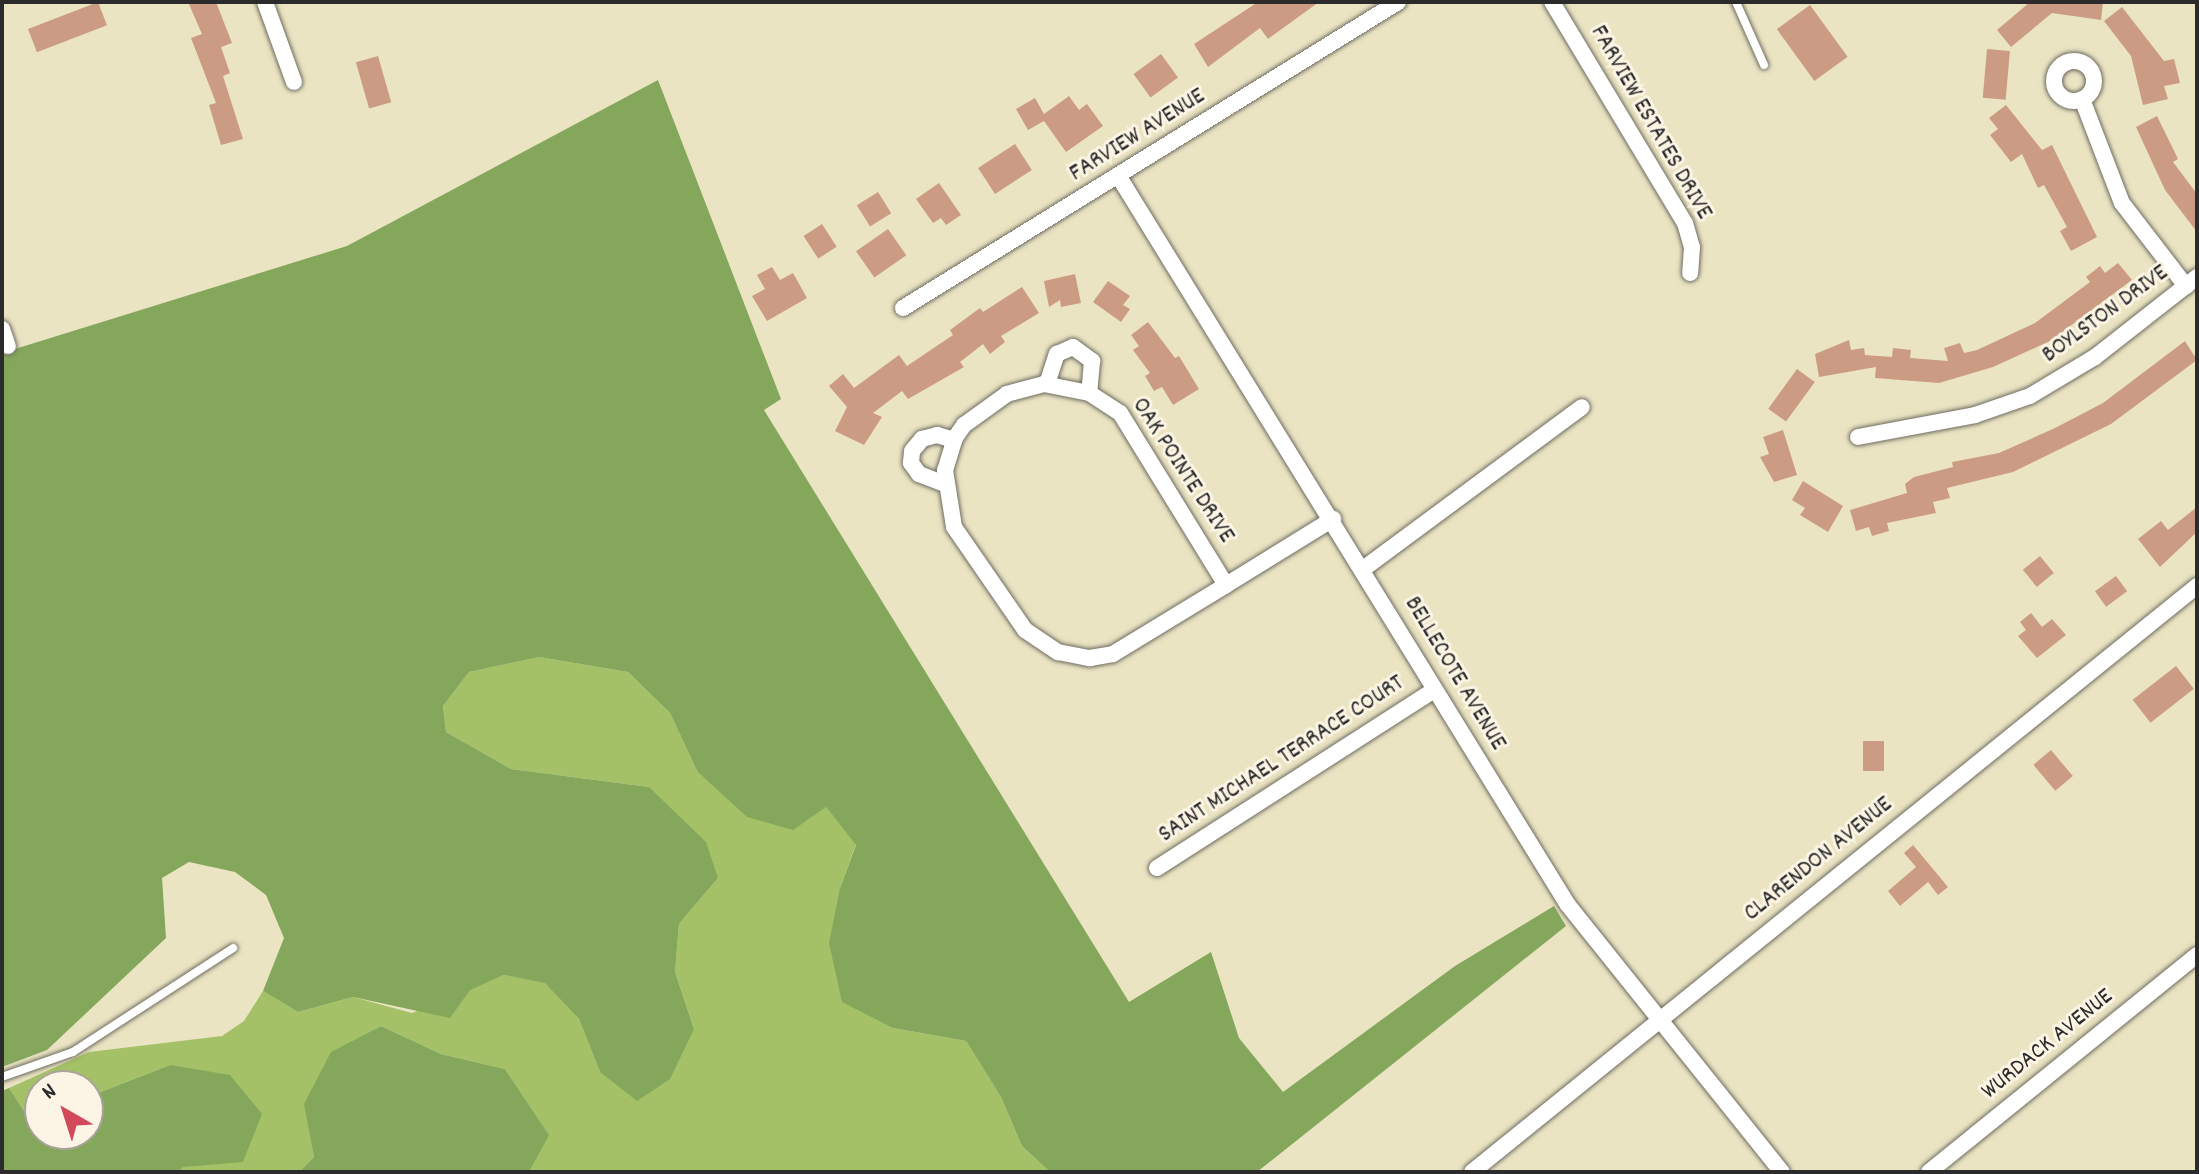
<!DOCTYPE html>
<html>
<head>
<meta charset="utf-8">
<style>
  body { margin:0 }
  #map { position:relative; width:2199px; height:1174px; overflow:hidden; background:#ebe4c3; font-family:Dekko,sans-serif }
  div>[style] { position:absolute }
  .green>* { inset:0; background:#a5c167 }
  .forest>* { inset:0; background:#84a75c }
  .building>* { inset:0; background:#cb9c83; transform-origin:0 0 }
  .roads { filter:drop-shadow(0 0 2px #6e6c60) drop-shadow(0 0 2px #6e6c60) }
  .service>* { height:8px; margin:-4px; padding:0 4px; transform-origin:4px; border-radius:4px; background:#fff }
  .minor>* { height:16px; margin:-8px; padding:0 8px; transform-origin:8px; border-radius:8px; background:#fff }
  .minor>.ring { margin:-8px; padding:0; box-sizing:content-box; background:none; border:16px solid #fff; border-radius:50% }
  span { translate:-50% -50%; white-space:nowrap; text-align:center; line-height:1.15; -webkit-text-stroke:6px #fcf5e5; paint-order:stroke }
  .street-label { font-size:24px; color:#2b2b2b }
  .frame { position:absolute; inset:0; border:4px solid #2b2b2b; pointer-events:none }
  .north { position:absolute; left:24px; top:1070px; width:80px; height:80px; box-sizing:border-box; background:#fcf5e5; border:2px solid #a8a49b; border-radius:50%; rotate:321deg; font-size:22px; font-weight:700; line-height:32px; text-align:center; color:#2b2b2b }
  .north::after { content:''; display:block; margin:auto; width:28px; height:36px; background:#d1495b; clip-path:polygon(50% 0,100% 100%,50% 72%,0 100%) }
</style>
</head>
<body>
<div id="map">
  <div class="green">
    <div style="clip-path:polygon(539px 657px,628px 672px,670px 713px,697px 771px,826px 807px,856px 844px,840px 888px,893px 1028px,966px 1041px,1001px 1097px,1022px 1146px,1050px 1172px,529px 1172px,548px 1134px,505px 1069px,441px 1054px,381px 1026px,331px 1053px,305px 1104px,314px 1157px,299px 1172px,178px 1172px,182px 1167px,170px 1065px,88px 1097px,88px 1086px,40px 1086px,40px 1116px,30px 1120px,9px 1088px,89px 1052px,222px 1036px,244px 1021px,263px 991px,298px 1012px,353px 997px,412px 1013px,504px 975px,545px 982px,579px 1019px,600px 1072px,694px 1029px,675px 972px,679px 924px,718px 878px,649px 787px,511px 769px,446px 732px,443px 706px,469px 672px)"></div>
  </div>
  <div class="forest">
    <div style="clip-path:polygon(658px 80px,781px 399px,764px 410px,1129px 1002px,1211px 952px,1239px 1038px,1283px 1092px,1455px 966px,1554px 906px,1566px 926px,1257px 1172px,1050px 1172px,1022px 1146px,1001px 1097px,966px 1041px,893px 1028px,842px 1002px,829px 943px,840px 888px,856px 845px,826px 807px,793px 830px,747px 817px,697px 771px,670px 713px,628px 672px,539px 657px,469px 672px,443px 706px,446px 732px,511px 769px,649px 787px,706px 842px,718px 878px,679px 924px,675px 972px,694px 1029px,670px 1079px,637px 1101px,600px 1072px,579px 1019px,545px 983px,504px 975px,470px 990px,450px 1018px,353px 997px,298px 1012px,263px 991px,284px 938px,266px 895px,235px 872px,189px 862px,162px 878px,166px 938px,47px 1050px,2px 1067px,2px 353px,347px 246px)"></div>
    <div style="clip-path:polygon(381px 1026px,441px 1054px,505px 1069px,549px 1135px,529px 1172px,299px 1172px,314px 1157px,304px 1104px,331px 1052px)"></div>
    <div style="clip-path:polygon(170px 1065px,230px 1075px,262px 1114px,243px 1162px,183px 1167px,178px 1172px,2px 1172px,2px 1091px,9px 1088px,30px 1120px,40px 1116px,40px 1134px,88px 1134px,88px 1097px)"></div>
  </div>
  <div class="building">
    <div style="left:98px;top:2px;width:25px;height:75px;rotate:69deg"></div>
    <div style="clip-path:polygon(188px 2px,216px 2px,232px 43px,221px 47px,230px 73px,223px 76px,243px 139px,221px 145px,209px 105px,216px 103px,191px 38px,202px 34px)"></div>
    <div style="clip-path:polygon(1258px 2px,1319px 2px,1268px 39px,1260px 28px,1208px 67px,1194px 44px)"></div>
    <div style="clip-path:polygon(2030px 2px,2103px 2px,2101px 20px,2052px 13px,2011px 47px,1997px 30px)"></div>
    <div style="left:1810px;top:5px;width:64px;height:41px;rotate:54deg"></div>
    <div style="clip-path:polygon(2122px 7px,2164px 61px,2174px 59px,2180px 83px,2164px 86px,2168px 99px,2143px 105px,2131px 56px,2104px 21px)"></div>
    <div style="left:1987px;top:49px;width:23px;height:49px;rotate:5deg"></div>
    <div style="left:1161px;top:54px;width:29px;height:34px;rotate:54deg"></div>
    <div style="left:378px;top:56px;width:48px;height:23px;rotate:74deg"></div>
    <div style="clip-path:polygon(1069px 96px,1079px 110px,1087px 104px,1103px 126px,1066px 152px,1044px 121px,1028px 130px,1016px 109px,1035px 98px,1044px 114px)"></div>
    <div style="clip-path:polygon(2006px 105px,2042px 150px,2052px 145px,2097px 237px,2071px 251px,2060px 231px,2067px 227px,2044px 185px,2038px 188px,2022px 154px,2011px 162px,1990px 135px,1998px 129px,1989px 118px)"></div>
    <div style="clip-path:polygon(2157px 116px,2178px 159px,2173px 162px,2197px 194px,2197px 232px,2165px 190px,2136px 127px)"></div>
    <div style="left:1015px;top:144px;width:31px;height:44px;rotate:57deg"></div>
    <div style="clip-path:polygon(939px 183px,961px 215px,946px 225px,941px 218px,933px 223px,916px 199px)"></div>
    <div style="left:878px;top:192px;width:25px;height:25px;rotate:58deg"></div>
    <div style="left:822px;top:224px;width:27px;height:22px;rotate:57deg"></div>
    <div style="left:888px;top:229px;width:32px;height:39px;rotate:55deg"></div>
    <div style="clip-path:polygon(2118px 263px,2132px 280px,2050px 341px,1993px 367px,1939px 383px,1875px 378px,1876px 367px,1819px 377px,1815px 354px,1849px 340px,1851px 350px,1864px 348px,1865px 355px,1892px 357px,1893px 348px,1911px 350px,1910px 358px,1948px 361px,1944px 348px,1960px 343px,1964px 353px,1977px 350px,2035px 323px,2090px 282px,2086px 277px,2100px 266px,2105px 273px)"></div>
    <div style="clip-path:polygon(772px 267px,780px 280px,793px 273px,807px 298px,767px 321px,752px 296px,765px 289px,757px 275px)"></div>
    <div style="clip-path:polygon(1075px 274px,1081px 303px,1061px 307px,1060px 300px,1049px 307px,1044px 281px)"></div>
    <div style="clip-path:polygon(1108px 281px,1130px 296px,1123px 305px,1130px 309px,1121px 322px,1093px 302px)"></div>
    <div style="clip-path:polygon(1022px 287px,1039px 313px,1001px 336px,1005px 342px,990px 354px,983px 344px,960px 362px,964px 367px,908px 399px,902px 391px,873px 413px,882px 417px,864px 445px,835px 431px,847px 407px,829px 386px,843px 374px,854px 388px,899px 355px,907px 366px,953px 335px,950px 330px,980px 308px,983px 312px)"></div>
    <div style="clip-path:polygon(1148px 322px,1175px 358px,1179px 356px,1199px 389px,1173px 405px,1162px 387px,1154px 391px,1145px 376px,1150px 373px,1133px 350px,1139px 346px,1131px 335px)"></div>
    <div style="clip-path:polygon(2185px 341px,2197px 360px,2111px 424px,2013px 472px,1947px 488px,1950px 498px,1933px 502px,1936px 513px,1887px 523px,1889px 531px,1872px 536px,1869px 527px,1856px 531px,1850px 510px,1907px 493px,1905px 484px,1914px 477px,1953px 467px,1952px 462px,1999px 453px,2055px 428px,2103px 403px)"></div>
    <div style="left:1797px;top:369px;width:22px;height:49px;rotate:36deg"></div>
    <div style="clip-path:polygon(1783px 430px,1797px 475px,1774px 482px,1760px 457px,1769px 454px,1763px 437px)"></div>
    <div style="clip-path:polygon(1803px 481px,1843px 506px,1828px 532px,1800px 515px,1805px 508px,1792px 500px)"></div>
    <div style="clip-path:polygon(2197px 507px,2197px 532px,2160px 567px,2138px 539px,2161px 521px,2168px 530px)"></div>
    <div style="left:2040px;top:556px;width:22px;height:22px;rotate:51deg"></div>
    <div style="left:2116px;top:576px;width:19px;height:26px;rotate:54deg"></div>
    <div style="clip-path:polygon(2031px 613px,2042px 627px,2052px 619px,2066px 635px,2037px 658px,2018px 636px,2026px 630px,2020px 622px)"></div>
    <div style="left:2176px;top:666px;width:29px;height:55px;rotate:52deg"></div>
    <div style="left:1863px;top:741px;width:21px;height:30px"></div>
    <div style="left:2051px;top:750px;width:34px;height:23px;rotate:50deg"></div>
    <div style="clip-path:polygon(1913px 845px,1948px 887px,1938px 895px,1928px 882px,1900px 906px,1888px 891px,1916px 867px,1904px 853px)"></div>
  </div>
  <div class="roads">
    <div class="service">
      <div style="left:1736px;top:2px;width:69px;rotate:66deg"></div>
      <div style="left:2px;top:1077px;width:75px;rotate:-19.4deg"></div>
      <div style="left:73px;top:1052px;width:191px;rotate:-33deg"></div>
    </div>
    <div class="minor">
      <div style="left:265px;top:2px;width:85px;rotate:70.1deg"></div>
      <div style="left:1552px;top:2px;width:258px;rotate:59deg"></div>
      <div style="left:1685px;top:223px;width:25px;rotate:74deg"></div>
      <div style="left:1692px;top:247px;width:26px;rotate:94deg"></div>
      <div class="ring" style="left:2054px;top:61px;width:24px;height:24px"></div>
      <div style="left:2082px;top:99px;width:111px;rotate:69deg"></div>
      <div style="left:2122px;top:203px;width:105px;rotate:52.4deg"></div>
      <div style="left:1119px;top:177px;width:855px;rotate:58.34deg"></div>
      <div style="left:1568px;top:905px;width:342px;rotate:51.3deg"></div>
      <div style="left:903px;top:308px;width:582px;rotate:-31.72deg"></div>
      <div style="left:2px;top:329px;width:18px;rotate:71deg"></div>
      <div style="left:1047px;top:384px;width:32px;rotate:-72deg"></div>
      <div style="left:1057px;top:354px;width:17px;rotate:-24deg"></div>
      <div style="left:1073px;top:347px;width:24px;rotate:36deg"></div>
      <div style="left:1092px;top:361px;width:32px;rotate:95deg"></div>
      <div style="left:1858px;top:437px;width:119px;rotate:-10.6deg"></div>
      <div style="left:1975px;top:415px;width:58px;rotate:-19.1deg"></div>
      <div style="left:2030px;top:396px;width:76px;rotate:-31deg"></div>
      <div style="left:2095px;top:357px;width:130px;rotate:-38.1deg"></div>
      <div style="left:945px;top:484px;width:28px;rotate:-159deg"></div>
      <div style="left:919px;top:474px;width:14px;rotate:-126deg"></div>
      <div style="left:911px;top:463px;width:12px;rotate:-85deg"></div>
      <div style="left:912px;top:451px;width:16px;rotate:-50deg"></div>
      <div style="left:922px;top:439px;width:16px;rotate:-15deg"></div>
      <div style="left:937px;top:435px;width:18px;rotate:16deg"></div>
      <div style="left:1363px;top:569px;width:272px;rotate:-36.5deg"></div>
      <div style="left:1226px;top:585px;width:202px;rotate:-121.6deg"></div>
      <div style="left:1120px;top:413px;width:37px;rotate:-147deg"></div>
      <div style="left:1089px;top:393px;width:46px;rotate:-168.7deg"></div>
      <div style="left:1044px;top:384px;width:38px;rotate:165deg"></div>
      <div style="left:1007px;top:394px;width:53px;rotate:144.2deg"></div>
      <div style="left:964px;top:425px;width:16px;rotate:125deg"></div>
      <div style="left:955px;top:438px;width:34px;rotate:107deg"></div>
      <div style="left:945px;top:470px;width:58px;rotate:81deg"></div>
      <div style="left:954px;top:527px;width:125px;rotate:55.4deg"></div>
      <div style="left:1025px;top:630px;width:40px;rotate:34deg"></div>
      <div style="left:1058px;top:652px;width:33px;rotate:11deg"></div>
      <div style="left:1090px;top:658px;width:23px;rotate:-10deg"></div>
      <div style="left:1113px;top:654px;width:132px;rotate:-31.4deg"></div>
      <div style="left:1226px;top:585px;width:126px;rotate:-31.7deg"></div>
      <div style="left:1157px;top:868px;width:328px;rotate:-32.7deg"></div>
      <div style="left:1472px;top:1172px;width:932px;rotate:-38.95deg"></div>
      <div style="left:1929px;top:1172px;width:345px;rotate:-39deg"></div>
    </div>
  </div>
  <div class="street-label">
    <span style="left:1650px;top:123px;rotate:60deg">FARVIEW ESTATES DRIVE</span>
    <span style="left:1138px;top:136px;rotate:-32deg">FARVIEW AVENUE</span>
    <span style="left:2106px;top:315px;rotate:-36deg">BOYLSTON DRIVE</span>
    <span style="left:1182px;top:471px;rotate:57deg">OAK POINTE DRIVE</span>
    <span style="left:1454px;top:674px;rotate:59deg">BELLECOTE AVENUE</span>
    <span style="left:1282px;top:760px;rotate:-33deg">SAINT MICHAEL TERRACE COURT</span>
    <span style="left:1819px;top:860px;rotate:-39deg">CLARENDON AVENUE</span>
    <span style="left:2048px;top:1045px;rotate:-39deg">WURDACK AVENUE</span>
  </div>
  <div class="frame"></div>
  <div class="north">N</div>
</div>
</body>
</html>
